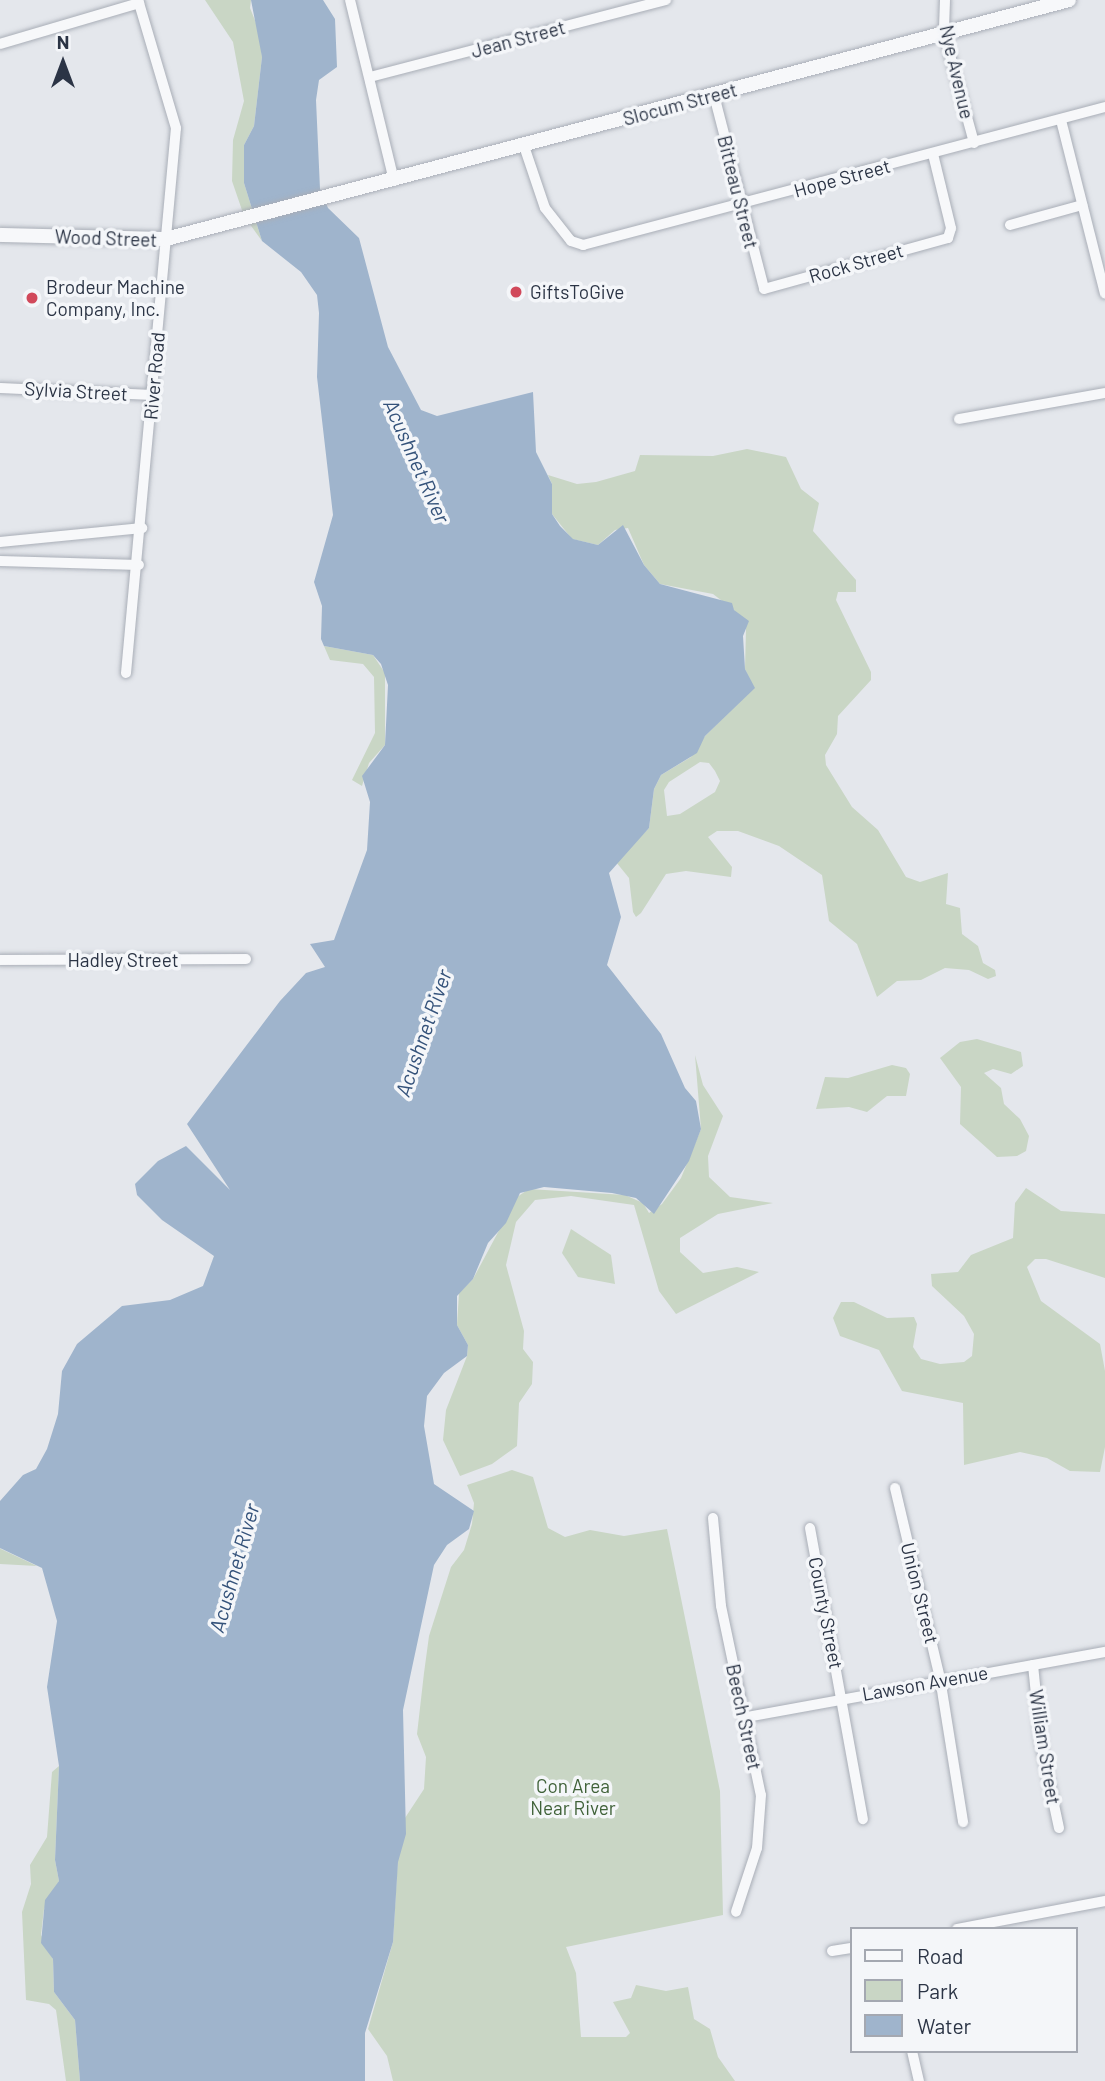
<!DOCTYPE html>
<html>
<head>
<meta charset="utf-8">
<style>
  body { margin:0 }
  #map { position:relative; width:1105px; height:2081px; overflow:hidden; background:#e4e7ec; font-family:Barlow,sans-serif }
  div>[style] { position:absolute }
  .green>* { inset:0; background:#c9d6c5 }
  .water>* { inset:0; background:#9fb4cc }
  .roads { filter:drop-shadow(0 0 2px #a9aeb7) drop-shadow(0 0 2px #a9aeb7) }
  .minor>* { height:10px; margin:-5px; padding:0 5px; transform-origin:5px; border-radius:5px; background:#f7f8fa }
  .tertiary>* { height:14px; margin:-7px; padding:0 7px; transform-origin:7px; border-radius:7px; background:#f7f8fa }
  .dots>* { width:19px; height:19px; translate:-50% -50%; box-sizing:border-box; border:4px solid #f4f6f9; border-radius:50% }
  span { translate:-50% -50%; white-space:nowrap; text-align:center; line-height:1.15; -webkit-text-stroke:7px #f4f6f9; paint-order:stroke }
  .street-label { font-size:19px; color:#2b3445 }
  .poi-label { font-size:19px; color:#2b3445 }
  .left { translate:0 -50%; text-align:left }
  .park-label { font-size:19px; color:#3f6138 }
  .water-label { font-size:21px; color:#34527a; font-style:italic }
  .legend { position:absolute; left:850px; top:1927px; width:228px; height:126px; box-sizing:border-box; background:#f4f6f9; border:2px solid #a4a8b1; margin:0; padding:9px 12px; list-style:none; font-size:21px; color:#2b3445 }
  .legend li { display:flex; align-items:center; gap:14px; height:35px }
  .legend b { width:35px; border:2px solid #a4a8b1 }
  .north { position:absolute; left:28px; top:28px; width:70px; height:70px; -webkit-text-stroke:5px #f4f6f9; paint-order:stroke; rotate:0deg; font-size:19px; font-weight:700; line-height:28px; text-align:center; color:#2b3445 }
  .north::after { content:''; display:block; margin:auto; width:24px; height:32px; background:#2b3445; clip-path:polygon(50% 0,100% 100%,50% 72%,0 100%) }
</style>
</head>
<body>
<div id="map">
  <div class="green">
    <div style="clip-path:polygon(205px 0,251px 0,250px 8px,260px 33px,262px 57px,254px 126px,244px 145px,244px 183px,262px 241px,244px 216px,232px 181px,233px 140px,244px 101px,233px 42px)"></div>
    <div style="clip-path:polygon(evenodd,747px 449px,786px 457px,801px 489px,819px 503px,813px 531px,856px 580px,856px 592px,838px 592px,836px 600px,871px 672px,871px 680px,838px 716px,837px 734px,825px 755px,826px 765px,852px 807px,878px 830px,906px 877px,920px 882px,948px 873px,946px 904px,960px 908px,962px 934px,978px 946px,983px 963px,995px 970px,996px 976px,988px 979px,969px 970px,945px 968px,921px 980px,897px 981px,877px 997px,857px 944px,829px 921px,822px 875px,779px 846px,738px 831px,717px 831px,708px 837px,732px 867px,731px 877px,686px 871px,666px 874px,641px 913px,636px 917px,633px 912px,629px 878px,616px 862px,649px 828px,654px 789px,661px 775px,691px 757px,705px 736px,754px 688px,745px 669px,746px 629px,734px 610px,713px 594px,660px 584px,644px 565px,628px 528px,615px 530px,598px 545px,572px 539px,552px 514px,552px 484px,548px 475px,577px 484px,596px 482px,635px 471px,640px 455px,713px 456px,747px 449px,700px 762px,709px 763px,715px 771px,720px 781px,715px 792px,680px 814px,667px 816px,664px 790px,669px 782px,700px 762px)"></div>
    <div style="clip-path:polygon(324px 646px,373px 655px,385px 673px,385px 745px,369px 763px,362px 786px,352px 780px,375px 733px,374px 677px,363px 664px,330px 660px)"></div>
    <div style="clip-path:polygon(977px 1039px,1021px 1052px,1023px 1066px,1011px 1074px,993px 1069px,984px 1073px,1001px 1088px,1004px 1104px,1020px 1119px,1029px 1136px,1026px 1151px,1017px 1156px,997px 1157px,960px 1124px,961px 1087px,940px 1058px,960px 1042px)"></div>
    <div style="clip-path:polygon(695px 1055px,703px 1085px,723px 1116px,708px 1156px,709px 1177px,730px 1197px,773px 1203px,718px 1214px,680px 1238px,680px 1252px,703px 1273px,737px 1267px,759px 1272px,676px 1314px,659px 1291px,634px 1205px,571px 1196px,535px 1200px,516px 1222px,506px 1265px,524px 1331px,523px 1349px,533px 1362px,532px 1384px,519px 1403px,517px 1446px,492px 1464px,460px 1476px,443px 1440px,446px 1410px,467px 1356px,468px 1345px,457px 1325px,459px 1293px,473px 1279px,517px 1197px,529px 1189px,625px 1195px,643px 1203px,649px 1213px,662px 1204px,681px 1178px,701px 1129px)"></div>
    <div style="clip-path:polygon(892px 1065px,906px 1068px,910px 1074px,906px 1096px,887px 1096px,867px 1112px,849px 1107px,816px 1109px,825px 1077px,848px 1078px)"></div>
    <div style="clip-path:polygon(1026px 1188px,1061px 1211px,1105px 1214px,1105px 1278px,1046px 1259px,1035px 1259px,1027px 1267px,1041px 1301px,1100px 1344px,1105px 1371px,1105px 1447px,1100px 1472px,1070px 1471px,1047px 1458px,1020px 1452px,964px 1465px,963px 1403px,902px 1391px,879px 1350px,840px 1336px,833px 1318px,841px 1302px,854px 1302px,887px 1318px,914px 1317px,917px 1324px,913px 1347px,921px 1359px,940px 1364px,964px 1362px,972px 1356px,974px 1334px,964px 1316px,932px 1286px,931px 1274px,958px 1272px,971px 1255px,1013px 1238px,1015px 1203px)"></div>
    <div style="clip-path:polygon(571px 1229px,611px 1255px,615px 1284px,578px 1277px,562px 1253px)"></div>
    <div style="clip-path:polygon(512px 1470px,533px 1477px,548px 1528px,565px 1537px,590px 1530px,624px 1536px,667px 1529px,720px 1791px,723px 1915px,566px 1947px,576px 1973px,581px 2037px,626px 2037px,630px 2033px,613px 2002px,631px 1998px,636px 1985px,666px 1991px,688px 1987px,694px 2019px,710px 2029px,718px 2057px,735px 2081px,393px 2081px,387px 2056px,368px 2029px,393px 1942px,398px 1856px,405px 1818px,424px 1789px,426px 1757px,417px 1734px,424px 1673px,429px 1636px,451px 1567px,464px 1550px,472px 1524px,474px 1503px,467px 1485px)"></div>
    <div style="clip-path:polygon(0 1548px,1px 1549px,37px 1566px,0 1564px)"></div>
    <div style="clip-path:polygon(59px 1766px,55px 1860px,59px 1881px,44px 1909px,41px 1935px,53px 1959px,54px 1992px,75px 2020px,80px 2081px,66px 2081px,56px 2010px,49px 2004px,26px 2000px,22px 1912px,31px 1884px,30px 1865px,47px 1837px,52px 1772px)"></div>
  </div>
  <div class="water">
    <div style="clip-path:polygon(251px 0,323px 0,335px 19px,337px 67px,319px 80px,316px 100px,320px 189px,328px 208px,359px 238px,388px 347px,421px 410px,437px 416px,533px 392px,536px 452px,552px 484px,552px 514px,560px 526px,573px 539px,598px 545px,623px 525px,644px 565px,660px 584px,732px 603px,734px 610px,749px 621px,743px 636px,745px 669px,755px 688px,705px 736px,697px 753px,661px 775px,654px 789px,649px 828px,609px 873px,621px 917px,607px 965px,661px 1034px,685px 1088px,696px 1101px,701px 1129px,689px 1161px,654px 1214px,636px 1198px,612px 1193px,544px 1187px,520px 1193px,506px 1223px,488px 1243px,473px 1279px,457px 1296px,457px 1325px,468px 1345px,467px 1356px,444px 1373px,427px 1396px,424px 1426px,434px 1484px,474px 1511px,469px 1529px,447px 1545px,434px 1565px,403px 1710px,406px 1834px,398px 1862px,393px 1942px,365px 2033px,365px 2081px,80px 2081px,75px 2020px,54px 1992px,53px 1959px,41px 1943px,45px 1900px,59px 1881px,55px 1860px,59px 1766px,47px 1687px,57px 1621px,42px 1568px,0 1548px,0 1501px,23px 1475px,36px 1469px,47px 1449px,58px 1414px,62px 1371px,77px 1344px,122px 1306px,170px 1300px,203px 1286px,214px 1256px,162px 1220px,137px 1195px,135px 1184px,158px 1161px,186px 1146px,230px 1190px,187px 1124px,280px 1001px,306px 973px,325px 967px,310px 944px,334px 940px,367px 850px,370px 802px,362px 776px,385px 745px,388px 685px,381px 664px,373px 655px,324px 646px,321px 639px,322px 606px,314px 582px,333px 515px,317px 377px,319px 313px,317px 295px,301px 272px,262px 241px,244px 183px,244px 145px,254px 126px,262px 57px)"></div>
  </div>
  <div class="roads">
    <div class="minor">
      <div style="left:350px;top:0;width:186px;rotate:76.3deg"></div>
      <div style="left:945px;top:0;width:33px;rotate:92deg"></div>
      <div style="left:944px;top:33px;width:114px;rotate:74.7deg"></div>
      <div style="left:0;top:44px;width:145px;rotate:-16.4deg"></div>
      <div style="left:370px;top:77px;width:306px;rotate:-14.6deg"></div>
      <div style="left:714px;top:95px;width:200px;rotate:75.5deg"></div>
      <div style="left:764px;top:289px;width:191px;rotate:-15.5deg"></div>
      <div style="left:948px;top:238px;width:10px;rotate:-73deg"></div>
      <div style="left:951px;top:228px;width:76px;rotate:-103.7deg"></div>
      <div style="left:1061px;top:120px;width:179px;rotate:75.8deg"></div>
      <div style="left:524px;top:146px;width:65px;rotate:71.3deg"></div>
      <div style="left:545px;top:208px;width:42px;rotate:51.8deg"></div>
      <div style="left:571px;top:241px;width:13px;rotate:18deg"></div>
      <div style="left:583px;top:245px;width:540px;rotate:-14.81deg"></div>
      <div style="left:1010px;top:225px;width:75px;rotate:-15.5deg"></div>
      <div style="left:0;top:388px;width:153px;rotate:2.6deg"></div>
      <div style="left:959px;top:419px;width:148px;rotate:-10.1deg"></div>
      <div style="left:0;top:542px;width:143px;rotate:-5.6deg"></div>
      <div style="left:0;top:561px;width:139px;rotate:1.6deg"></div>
      <div style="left:126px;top:673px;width:547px;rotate:-84.76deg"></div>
      <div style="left:176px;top:128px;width:134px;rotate:-106.5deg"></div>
      <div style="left:0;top:960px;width:246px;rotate:-0.2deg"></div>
      <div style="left:895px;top:1488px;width:195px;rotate:76.7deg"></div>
      <div style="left:940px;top:1678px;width:146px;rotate:80.9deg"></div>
      <div style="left:713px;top:1518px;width:88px;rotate:84.8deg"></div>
      <div style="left:721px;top:1606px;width:193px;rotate:78.1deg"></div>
      <div style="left:761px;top:1795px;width:53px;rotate:94.3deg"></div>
      <div style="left:757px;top:1848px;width:67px;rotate:108.2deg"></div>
      <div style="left:810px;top:1528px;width:296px;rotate:79.7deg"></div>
      <div style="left:1033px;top:1665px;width:79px;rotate:84.2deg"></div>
      <div style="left:1041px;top:1744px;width:86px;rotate:77.9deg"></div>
      <div style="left:747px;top:1717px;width:364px;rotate:-10.3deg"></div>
      <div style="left:957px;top:1929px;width:151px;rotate:-10.7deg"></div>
      <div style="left:832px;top:1951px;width:19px;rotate:-9deg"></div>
      <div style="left:912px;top:2051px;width:31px;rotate:77deg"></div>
    </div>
    <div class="tertiary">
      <div style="left:0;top:235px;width:166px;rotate:1.4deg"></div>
      <div style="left:166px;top:239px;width:934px;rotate:-14.82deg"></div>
    </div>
  </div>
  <div class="dots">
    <div style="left:516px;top:292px;background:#d1495b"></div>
    <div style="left:32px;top:298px;background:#d1495b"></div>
  </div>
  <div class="street-label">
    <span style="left:518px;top:39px;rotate:-15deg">Jean Street</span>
    <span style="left:957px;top:72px;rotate:77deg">Nye Avenue</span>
    <span style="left:680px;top:104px;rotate:-15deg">Slocum Street</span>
    <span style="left:842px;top:178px;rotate:-15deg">Hope Street</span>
    <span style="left:738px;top:192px;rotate:76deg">Bitteau Street</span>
    <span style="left:106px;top:238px;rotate:2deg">Wood Street</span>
    <span style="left:856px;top:263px;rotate:-16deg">Rock Street</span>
    <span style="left:154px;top:376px;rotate:-85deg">River Road</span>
    <span style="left:76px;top:391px;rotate:3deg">Sylvia Street</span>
    <span style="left:123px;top:960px">Hadley Street</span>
    <span style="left:920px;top:1593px;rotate:76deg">Union Street</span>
    <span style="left:826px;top:1613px;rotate:79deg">County Street</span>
    <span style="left:925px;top:1683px;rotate:-10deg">Lawson Avenue</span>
    <span style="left:744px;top:1717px;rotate:78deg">Beech Street</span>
    <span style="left:1045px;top:1747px;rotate:81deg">William Street</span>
  </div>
  <div class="poi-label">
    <span class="left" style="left:46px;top:298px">Brodeur Machine<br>Company, Inc.</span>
    <span class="left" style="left:530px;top:292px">GiftsToGive</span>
  </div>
  <div class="park-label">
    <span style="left:573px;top:1797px">Con Area<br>Near River</span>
  </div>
  <div class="water-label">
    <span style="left:417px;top:461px;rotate:66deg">Acushnet River</span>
    <span style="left:423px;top:1033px;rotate:-71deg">Acushnet River</span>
    <span style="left:234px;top:1568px;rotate:-74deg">Acushnet River</span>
  </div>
  <ul class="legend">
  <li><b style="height:9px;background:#f7f8fa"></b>Road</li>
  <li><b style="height:19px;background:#c9d6c5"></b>Park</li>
  <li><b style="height:19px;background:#9fb4cc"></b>Water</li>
  </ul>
  <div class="north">N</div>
</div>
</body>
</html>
